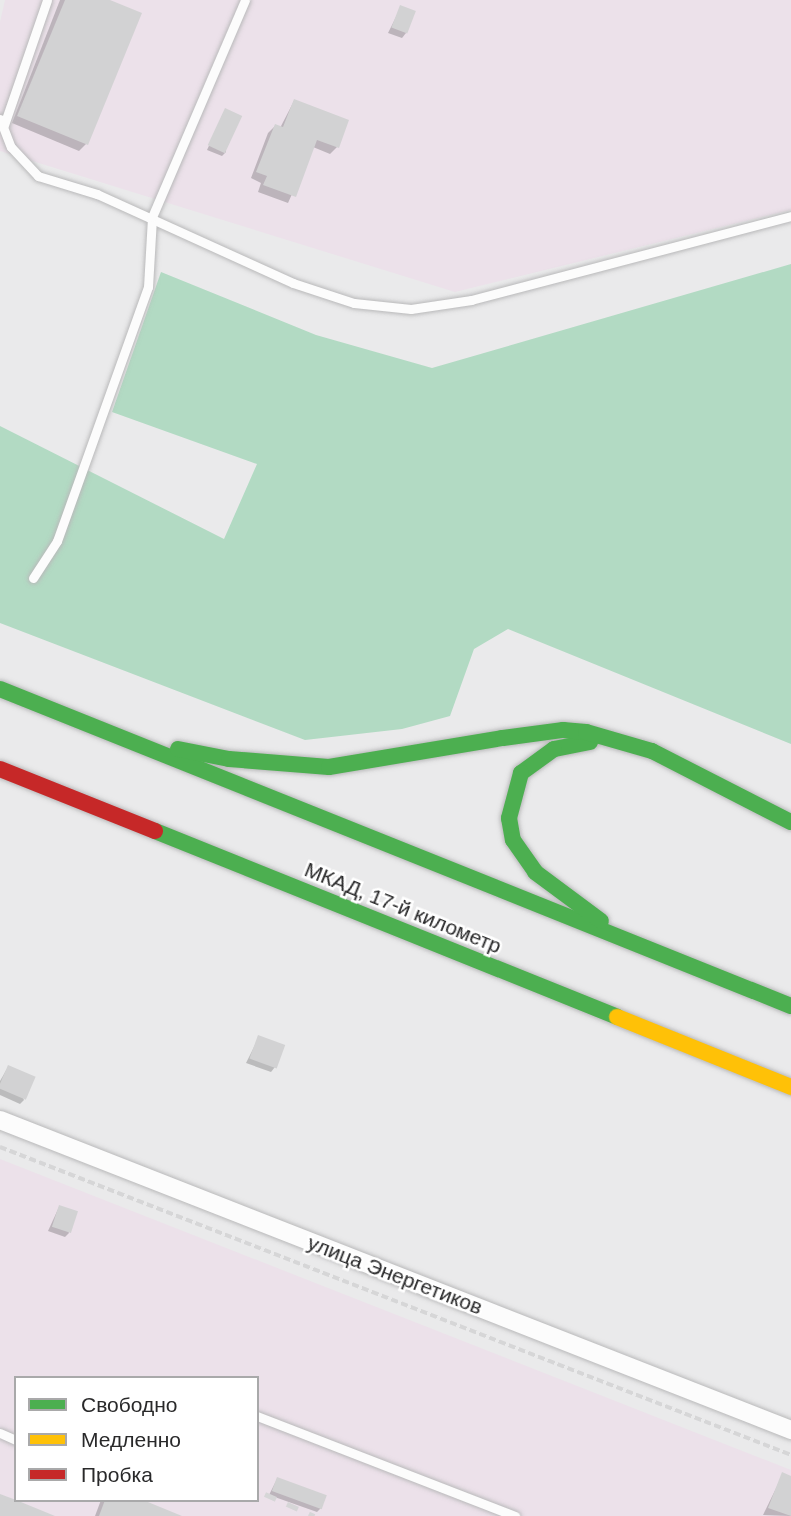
<!DOCTYPE html>
<html>
<head>
<meta charset="utf-8">
<style>
  body { margin:0 }
  #map { position:relative; width:791px; height:1516px; overflow:hidden; background:#eaeaeb; font-family:Helvetica,sans-serif }
  div>[style] { position:absolute }
  .industrial>* { inset:0; background:#ece1ea }
  .green>* { inset:0; background:#b2dac3 }
  .shadow>* { inset:0; background:#0003 }
  .building>* { inset:0; background:#d2d2d3; transform-origin:0 0 }
  .path>* { height:3.5px; margin-top:-1.75px; transform-origin:0; background:repeating-linear-gradient(90deg,#d6d6d7 0 7px,transparent 0 10.5px) }
  .roads { filter:drop-shadow(0 0 2px #b9b9ba) drop-shadow(0 0 2px #b9b9ba) }
  .lane>* { height:9px; margin:-4.5px; padding:0 4.5px; transform-origin:4.5px; border-radius:4.5px; background:#fcfcfc }
  .street>* { height:18px; margin:-9px; padding:0 9px; transform-origin:9px; border-radius:9px; background:#fcfcfc }
  .fast>* { height:16px; margin:-8px; padding:0 8px; transform-origin:8px; border-radius:8px; background:#4caf50 }
  .slow>* { height:16px; margin:-8px; padding:0 8px; transform-origin:8px; border-radius:8px; background:#ffc107 }
  .jam>* { height:16px; margin:-8px; padding:0 8px; transform-origin:8px; border-radius:8px; background:#c62828 }
  .rail>* { height:5px; margin-top:-2.5px; transform-origin:0; background:repeating-linear-gradient(90deg,#d6d6d7 0 12px,transparent 0 24px) }
  span { translate:-50% -50%; white-space:nowrap; text-align:center; line-height:1.15; -webkit-text-stroke:5px #fff; paint-order:stroke }
  .street-label { font-size:21px; color:#29292a }
  .legend { position:absolute; left:14px; top:1376px; width:245px; height:126px; box-sizing:border-box; background:#fff; border:2px solid #a9a9aa; margin:0; padding:9px 12px; list-style:none; font-size:21px; color:#29292a }
  .legend li { display:flex; align-items:center; gap:14px; height:35px }
  .legend b { width:35px; border:2px solid #a9a9aa }
</style>
</head>
<body>
<div id="map">
  <div class="industrial">
    <div style="clip-path:polygon(5px 0,791px 0,791px 210px,455px 292px,0 151px,0 22px)"></div>
    <div style="clip-path:polygon(evenodd,0 1159px,791px 1470px,791px 1516px,0 1516px,0 1159px,16px 1378px,257px 1378px,257px 1500px,16px 1500px,16px 1378px)"></div>
  </div>
  <div class="green">
    <div style="clip-path:polygon(791px 264px,791px 744px,508px 629px,474px 649px,450px 716px,402px 729px,305px 740px,0 623px,0 426px,224px 539px,257px 464px,112px 412px,161px 272px,316px 335px,432px 368px)"></div>
  </div>
  <div class="shadow">
    <div style="clip-path:polygon(60px 0,106px 0,139px 14px,86px 144px,79px 151px,12px 123px)"></div>
    <div style="clip-path:polygon(401px 7px,406px 33px,402px 38px,388px 33px)"></div>
    <div style="clip-path:polygon(294px 101px,337px 147px,330px 154px,313px 147px,288px 203px,258px 192px,261px 183px,251px 178px,268px 133px,275px 126px,280px 128px)"></div>
    <div style="clip-path:polygon(225px 111px,226px 152px,222px 156px,207px 150px)"></div>
    <div style="clip-path:polygon(259px 1037px,275px 1067px,271px 1072px,246px 1063px)"></div>
    <div style="clip-path:polygon(8px 1067px,24px 1100px,20px 1104px,0 1095px,0 1081px)"></div>
    <div style="clip-path:polygon(59px 1207px,69px 1233px,65px 1237px,48px 1231px)"></div>
    <div style="clip-path:polygon(783px 1474px,791px 1478px,791px 1516px,763px 1515px)"></div>
    <div style="clip-path:polygon(277px 1479px,321px 1508px,317px 1512px,269px 1495px)"></div>
    <div style="clip-path:polygon(101px 1500px,138px 1500px,177px 1516px,95px 1516px)"></div>
  </div>
  <div class="building">
    <div style="clip-path:polygon(65px 0,110px 0,142px 13px,88px 145px,17px 116px)"></div>
    <div style="left:400px;top:5px;width:17px;height:24px;rotate:21deg"></div>
    <div style="clip-path:polygon(294px 99px,349px 120px,339px 148px,317px 140px,296px 197px,263px 185px,267px 176px,256px 172px,275px 124px,283px 127px)"></div>
    <div style="left:225px;top:108px;width:19px;height:41px;rotate:25deg"></div>
    <div style="left:258px;top:1035px;width:29px;height:25px;rotate:20deg"></div>
    <div style="left:8px;top:1065px;width:30px;height:25px;rotate:23deg"></div>
    <div style="left:59px;top:1205px;width:20px;height:23px;rotate:18deg"></div>
    <div style="clip-path:polygon(782px 1472px,791px 1476px,791px 1516px,768px 1508px)"></div>
    <div style="left:277px;top:1477px;width:53px;height:15px;rotate:20deg"></div>
    <div style="clip-path:polygon(0 1494px,16px 1500px,55px 1516px,0 1516px)"></div>
    <div style="clip-path:polygon(105px 1500px,143px 1500px,182px 1516px,99px 1516px)"></div>
  </div>
  <div class="path">
    <div style="left:0;top:1147px;width:849px;rotate:21.27deg"></div>
  </div>
  <div class="roads">
    <div class="lane">
      <div style="left:0;top:119px;width:30px;rotate:69deg"></div>
      <div style="left:11px;top:147px;width:40px;rotate:47deg"></div>
      <div style="left:38px;top:176px;width:62px;rotate:17deg"></div>
      <div style="left:97px;top:194px;width:215px;rotate:24.4deg"></div>
      <div style="left:293px;top:283px;width:64px;rotate:18.2deg"></div>
      <div style="left:354px;top:303px;width:57px;rotate:6deg"></div>
      <div style="left:411px;top:309px;width:61px;rotate:-8.5deg"></div>
      <div style="left:471px;top:300px;width:331px;rotate:-14.7deg"></div>
      <div style="left:4px;top:125px;width:132px;rotate:-71deg"></div>
      <div style="left:33px;top:578px;width:44px;rotate:-57deg"></div>
      <div style="left:57px;top:541px;width:270px;rotate:-70.3deg"></div>
      <div style="left:148px;top:287px;width:70px;rotate:-86.7deg"></div>
      <div style="left:152px;top:217px;width:236px;rotate:-66.8deg"></div>
      <div style="left:257px;top:1416px;width:277px;rotate:21.2deg"></div>
      <div style="left:0;top:1433px;width:17px;rotate:24deg"></div>
    </div>
    <div class="street">
      <div style="left:0;top:1120px;width:850px;rotate:21.4deg"></div>
    </div>
    <div class="fast">
      <div style="left:0;top:689px;width:852px;rotate:21.84deg"></div>
      <div style="left:590px;top:742px;width:37px;rotate:169deg"></div>
      <div style="left:554px;top:749px;width:41px;rotate:144deg"></div>
      <div style="left:521px;top:773px;width:47px;rotate:104.9deg"></div>
      <div style="left:509px;top:818px;width:22px;rotate:80deg"></div>
      <div style="left:513px;top:840px;width:39px;rotate:55deg"></div>
      <div style="left:535px;top:872px;width:82px;rotate:36.6deg"></div>
      <div style="left:178px;top:749px;width:52px;rotate:11.1deg"></div>
      <div style="left:229px;top:759px;width:100px;rotate:4.6deg"></div>
      <div style="left:329px;top:767px;width:176px;rotate:-9.5deg"></div>
      <div style="left:503px;top:738px;width:61px;rotate:-7.6deg"></div>
      <div style="left:563px;top:730px;width:23px;rotate:5deg"></div>
      <div style="left:586px;top:732px;width:69px;rotate:16.1deg"></div>
      <div style="left:652px;top:751px;width:156px;rotate:27.1deg"></div>
      <div style="left:155px;top:831px;width:498px;rotate:21.9deg"></div>
    </div>
    <div class="slow">
      <div style="left:617px;top:1017px;width:188px;rotate:21.9deg"></div>
    </div>
    <div class="jam">
      <div style="left:0;top:769px;width:167px;rotate:21.8deg"></div>
    </div>
  </div>
  <div class="rail">
    <div style="left:265px;top:1494px;width:54px;rotate:24.2deg"></div>
  </div>
  <div class="street-label">
    <span style="left:403px;top:908px;rotate:22deg">МКАД, 17-й километр</span>
    <span style="left:395px;top:1275px;rotate:21deg">улица Энергетиков</span>
  </div>
  <ul class="legend">
  <li><b style="height:9px;background:#4caf50"></b>Свободно</li>
  <li><b style="height:9px;background:#ffc107"></b>Медленно</li>
  <li><b style="height:9px;background:#c62828"></b>Пробка</li>
  </ul>
</div>
</body>
</html>
